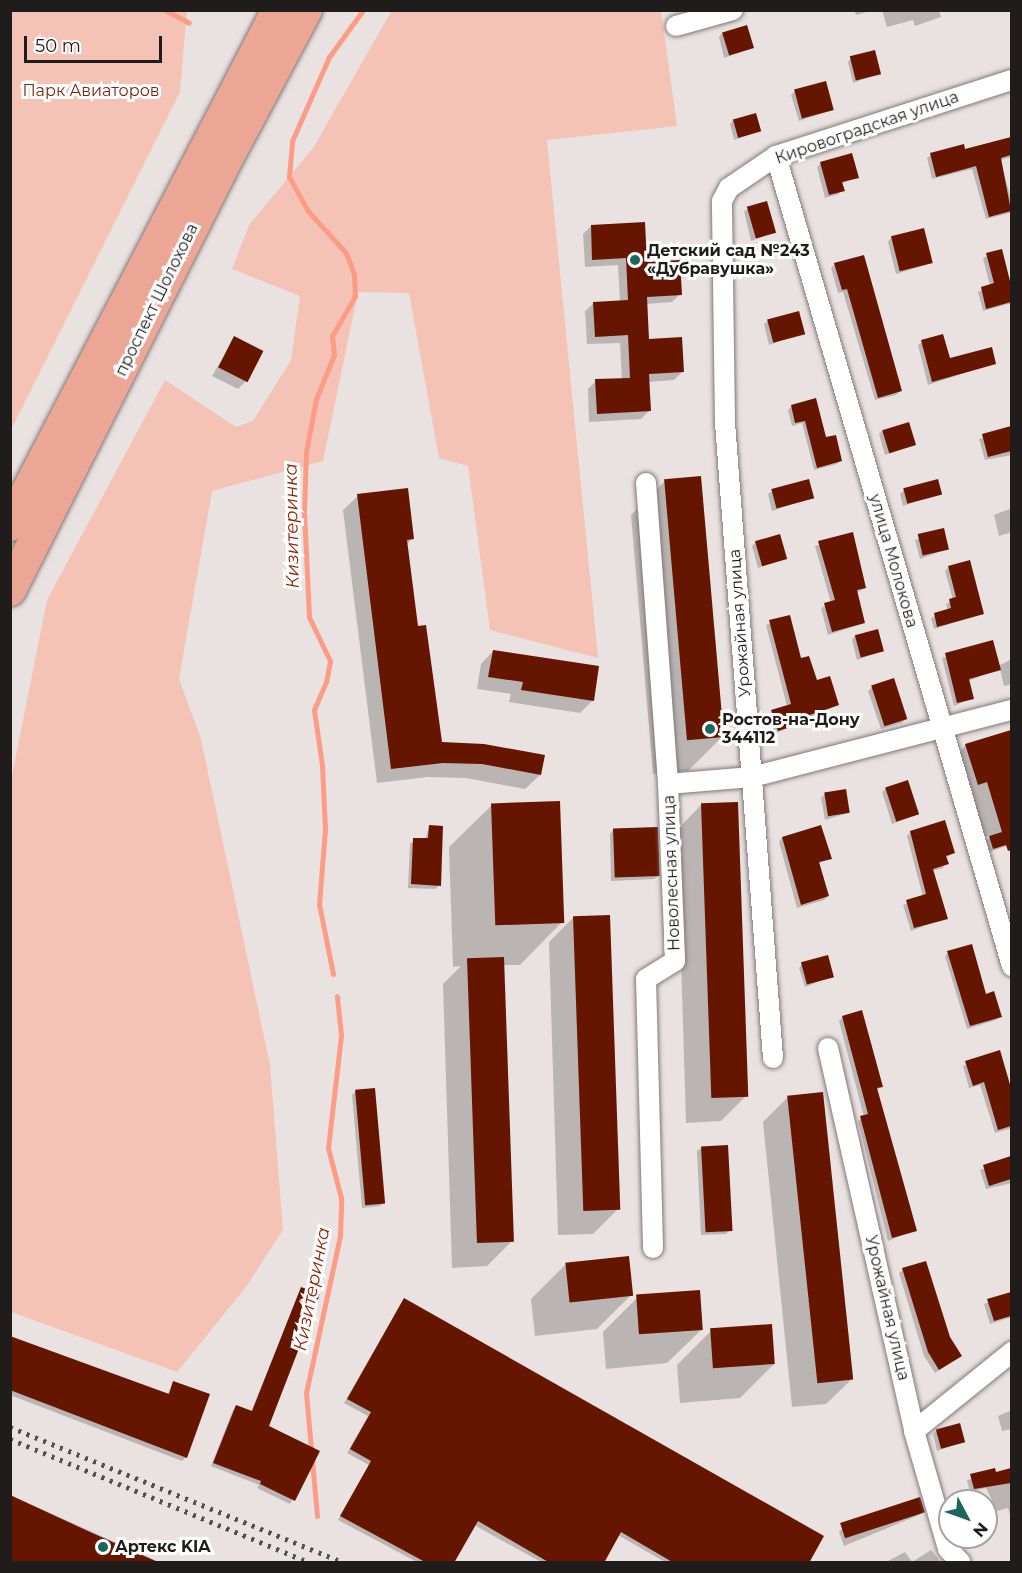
<!DOCTYPE html>
<html>
<head>
<meta charset="utf-8">
<style>
  body { margin:0 }
  #map { position:relative; width:1022px; height:1573px; overflow:hidden; background:#e9e2e0; font-family:Montserrat,sans-serif }
  div>[style] { position:absolute }
  .green>* { inset:0; background:#f5c3b6 }
  .shadow>* { inset:0; background:#0003 }
  .stream>* { height:5px; margin:-2.5px; padding:0 2.5px; transform-origin:2.5px; border-radius:2.5px; background:#fb9d86 }
  .building>* { inset:0; background:#661501; transform-origin:0 0 }
  .roads { filter:drop-shadow(0 0 2px #807978) drop-shadow(0 0 2px #807978) }
  .minor>* { height:20px; margin:-10px; padding:0 10px; transform-origin:10px; border-radius:10px; background:#fff }
  .primary>* { height:32px; margin:-16px; padding:0 16px; transform-origin:16px; border-radius:16px; background:#eca696 }
  .rail>* { height:4.5px; margin-top:-2.25px; transform-origin:0; background:repeating-linear-gradient(90deg,#54504e 0 3px,transparent 0 9px) }
  .dots>* { width:16px; height:16px; translate:-50% -50%; box-sizing:border-box; border:3px solid #fff; border-radius:50% }
  span { translate:-50% -50%; white-space:nowrap; text-align:center; line-height:1.15; -webkit-text-stroke:6px #fff; paint-order:stroke }
  .park-label { font-size:16px; color:#782613 }
  .street-label { font-size:16px; color:#1f1c1b }
  .poi-label { font-size:16px; color:#1f1c1b; font-weight:700 }
  .left { translate:0 -50%; text-align:left }
  .water-label { font-size:18px; color:#8f2306; font-style:italic }
  .frame { position:absolute; inset:0; border:12px solid #1f1c1b; pointer-events:none }
  .north { position:absolute; left:938px; top:1489px; width:60px; height:60px; box-sizing:border-box; background:#fff; border:2px solid #a5a4a4; border-radius:50%; rotate:131deg; font-size:16px; font-weight:700; line-height:24px; text-align:center; color:#1f1c1b }
  .north::after { content:''; display:block; margin:auto; width:21px; height:27px; background:#1b665d; clip-path:polygon(50% 0,100% 100%,50% 72%,0 100%) }
  .scale { position:absolute; left:24px; top:36px; width:138px; height:27px; box-sizing:border-box; border:3px solid #1f1c1b; border-top:0; padding-left:8px; font-size:18px; line-height:21px; white-space:nowrap; color:#1f1c1b; -webkit-text-stroke:4px #fff; paint-order:stroke }
</style>
</head>
<body>
<div id="map">
  <div class="green">
    <div style="clip-path:polygon(11px 10px,187px 11px,180px 92px,11px 430px)"></div>
    <div style="clip-path:polygon(392px 10px,661px 11px,677px 126px,547px 140px,598px 658px,490px 630px,468px 466px,439px 458px,409px 293px,358px 292px,323px 461px,212px 491px,179px 679px,201px 739px,270px 1065px,283px 1230px,246px 1287px,177px 1372px,11px 1312px,11px 780px,47px 600px,165px 380px,236px 427px,253px 421px,291px 360px,300px 296px,232px 269px,249px 225px,313px 148px)"></div>
  </div>
  <div class="shadow">
    <div style="clip-path:polygon(854px 10px,874px 10px,856px 15px)"></div>
    <div style="clip-path:polygon(882px 10px,939px 10px,941px 17px,915px 26px,913px 20px,887px 27px)"></div>
    <div style="clip-path:polygon(722px 33px,752px 48px,724px 58px,719px 37px)"></div>
    <div style="clip-path:polygon(851px 58px,880px 73px,853px 83px,848px 62px)"></div>
    <div style="clip-path:polygon(795px 91px,832px 110px,799px 121px,791px 95px)"></div>
    <div style="clip-path:polygon(733px 120px,759px 131px,734px 140px,730px 124px)"></div>
    <div style="clip-path:polygon(1012px 138px,1012px 157px,1000px 160px,1012px 202px,1010px 213px,986px 219px,972px 169px,932px 179px,927px 158px,931px 155px,964px 151px)"></div>
    <div style="clip-path:polygon(821px 163px,857px 177px,841px 184px,839px 194px,825px 198px,817px 167px)"></div>
    <div style="clip-path:polygon(766px 203px,774px 232px,751px 241px,744px 211px)"></div>
    <div style="clip-path:polygon(591px 226px,645px 263px,680px 294px,672px 302px,645px 304px,647px 340px,682px 372px,674px 380px,648px 382px,649px 411px,641px 419px,589px 422px,588px 389px,596px 381px,622px 380px,620px 343px,587px 344px,585px 311px,594px 303px,620px 302px,618px 265px,585px 267px,583px 234px)"></div>
    <div style="clip-path:polygon(891px 238px,932px 263px,896px 274px,888px 242px)"></div>
    <div style="clip-path:polygon(1001px 250px,1012px 303px,983px 311px,978px 292px,990px 286px,983px 258px)"></div>
    <div style="clip-path:polygon(835px 264px,900px 391px,896px 395px,875px 400px,843px 292px,838px 293px,831px 268px)"></div>
    <div style="clip-path:polygon(768px 321px,803px 333px,769px 345px,764px 324px)"></div>
    <div style="clip-path:polygon(235px 338px,246px 381px,238px 389px,212px 376px)"></div>
    <div style="clip-path:polygon(922px 342px,949px 360px,995px 363px,928px 385px,918px 345px)"></div>
    <div style="clip-path:polygon(792px 406px,825px 439px,841px 460px,837px 464px,814px 470px,802px 423px,792px 426px,788px 410px)"></div>
    <div style="clip-path:polygon(1012px 427px,1012px 455px,985px 460px,979px 439px)"></div>
    <div style="clip-path:polygon(883px 430px,914px 445px,885px 455px,879px 434px)"></div>
    <div style="clip-path:polygon(665px 481px,722px 737px,688px 771px,653px 774px,631px 515px)"></div>
    <div style="clip-path:polygon(904px 490px,940px 493px,903px 506px,900px 494px)"></div>
    <div style="clip-path:polygon(772px 491px,813px 497px,772px 511px,768px 494px)"></div>
    <div style="clip-path:polygon(358px 496px,413px 538px,406px 545px,416px 628px,440px 743px,540px 775px,525px 789px,466px 778px,428px 777px,377px 783px,343px 510px)"></div>
    <div style="clip-path:polygon(1012px 508px,1012px 532px,999px 536px,994px 515px)"></div>
    <div style="clip-path:polygon(943px 530px,947px 549px,920px 559px,915px 540px)"></div>
    <div style="clip-path:polygon(852px 534px,865px 588px,856px 593px,864px 623px,828px 635px,821px 608px,831px 603px,815px 546px)"></div>
    <div style="clip-path:polygon(756px 542px,785px 558px,758px 568px,752px 546px)"></div>
    <div style="clip-path:polygon(949px 567px,982px 614px,934px 629px,931px 618px,948px 611px,946px 604px,953px 600px,945px 571px)"></div>
    <div style="clip-path:polygon(789px 617px,800px 660px,838px 705px,774px 734px,768px 715px,787px 706px,766px 625px)"></div>
    <div style="clip-path:polygon(855px 636px,882px 651px,857px 660px,852px 640px)"></div>
    <div style="clip-path:polygon(992px 642px,998px 666px,1012px 659px,1012px 684px,1004px 686px,1000px 669px,968px 681px,972px 698px,954px 706px,942px 658px)"></div>
    <div style="clip-path:polygon(493px 651px,597px 667px,592px 701px,580px 713px,509px 702px,511px 694px,477px 689px,481px 664px)"></div>
    <div style="clip-path:polygon(872px 687px,906px 719px,902px 723px,881px 729px,868px 691px)"></div>
    <div style="clip-path:polygon(1012px 732px,1012px 824px,1003px 833px,1010px 831px,1012px 844px,989px 852px,986px 841px,992px 835px,985px 837px,973px 796px,951px 760px,966px 745px)"></div>
    <div style="clip-path:polygon(886px 788px,917px 814px,892px 824px,882px 792px)"></div>
    <div style="clip-path:polygon(825px 794px,848px 813px,825px 820px,821px 798px)"></div>
    <div style="clip-path:polygon(492px 805px,562px 922px,520px 965px,503px 965px,511px 1242px,487px 1266px,452px 1268px,443px 984px,461px 966px,453px 967px,449px 847px)"></div>
    <div style="clip-path:polygon(701px 805px,745px 1097px,721px 1121px,686px 1123px,677px 830px)"></div>
    <div style="clip-path:polygon(429px 827px,439px 885px,435px 889px,408px 888px,410px 843px,425px 840px)"></div>
    <div style="clip-path:polygon(613px 830px,658px 876px,654px 879px,611px 881px,610px 834px)"></div>
    <div style="clip-path:polygon(911px 832px,954px 853px,945px 858px,943px 868px,932px 871px,946px 918px,911px 931px,903px 905px,923px 897px,907px 836px)"></div>
    <div style="clip-path:polygon(782px 838px,830px 858px,818px 864px,828px 896px,824px 900px,797px 908px,779px 842px)"></div>
    <div style="clip-path:polygon(573px 918px,618px 1209px,593px 1234px,558px 1235px,549px 942px)"></div>
    <div style="clip-path:polygon(948px 953px,985px 995px,1000px 1016px,996px 1020px,967px 1029px,945px 956px)"></div>
    <div style="clip-path:polygon(802px 964px,832px 976px,805px 987px,799px 968px)"></div>
    <div style="clip-path:polygon(843px 1017px,881px 1086px,877px 1090px,916px 1230px,888px 1241px,858px 1121px,864px 1117px,839px 1021px)"></div>
    <div style="clip-path:polygon(999px 1052px,1012px 1097px,1012px 1128px,995px 1133px,980px 1085px,969px 1088px,963px 1066px)"></div>
    <div style="clip-path:polygon(356px 1091px,384px 1203px,380px 1206px,362px 1208px,352px 1095px)"></div>
    <div style="clip-path:polygon(788px 1097px,851px 1380px,826px 1404px,792px 1407px,763px 1122px)"></div>
    <div style="clip-path:polygon(701px 1148px,730px 1230px,726px 1234px,701px 1235px,697px 1151px)"></div>
    <div style="clip-path:polygon(1012px 1158px,1012px 1183px,986px 1189px,980px 1170px)"></div>
    <div style="clip-path:polygon(565px 1265px,631px 1295px,597px 1329px,535px 1336px,531px 1299px)"></div>
    <div style="clip-path:polygon(903px 1270px,956px 1359px,935px 1373px,924px 1356px,899px 1273px)"></div>
    <div style="clip-path:polygon(301px 1288px,267px 1427px,318px 1451px,290px 1504px,257px 1488px,259px 1485px,211px 1466px,233px 1410px,236px 1406px,251px 1412px)"></div>
    <div style="clip-path:polygon(1008px 1294px,1012px 1317px,990px 1324px,984px 1304px)"></div>
    <div style="clip-path:polygon(637px 1298px,701px 1330px,667px 1363px,606px 1369px,603px 1332px)"></div>
    <div style="clip-path:polygon(404px 1300px,807px 1562px,665px 1562px,618px 1535px,602px 1562px,541px 1562px,474px 1525px,452px 1562px,417px 1562px,338px 1520px,369px 1465px,347px 1453px,368px 1416px,344px 1403px)"></div>
    <div style="clip-path:polygon(711px 1331px,774px 1364px,740px 1398px,680px 1403px,677px 1365px)"></div>
    <div style="clip-path:polygon(10px 1338px,167px 1395px,173px 1383px,186px 1457px,182px 1461px,10px 1395px)"></div>
    <div style="clip-path:polygon(1012px 1410px,1012px 1429px,1002px 1431px,998px 1416px)"></div>
    <div style="clip-path:polygon(937px 1430px,963px 1442px,937px 1451px,933px 1434px)"></div>
    <div style="clip-path:polygon(1012px 1469px,1012px 1521px,1008px 1508px,997px 1511px,986px 1488px,970px 1492px,967px 1480px)"></div>
    <div style="clip-path:polygon(10px 1495px,159px 1562px,10px 1562px)"></div>
    <div style="clip-path:polygon(919px 1498px,923px 1512px,919px 1515px,844px 1546px,839px 1532px,842px 1529px)"></div>
    <div style="clip-path:polygon(960px 1537px,981px 1537px,961px 1544px)"></div>
    <div style="clip-path:polygon(931px 1550px,941px 1562px,886px 1562px,905px 1552px,912px 1562px)"></div>
  </div>
  <div class="stream">
    <div style="left:165px;top:10px;width:27px;rotate:28deg"></div>
    <div style="left:333px;top:974px;width:71px;rotate:-101.3deg"></div>
    <div style="left:319px;top:904px;width:75px;rotate:-85.4deg"></div>
    <div style="left:325px;top:829px;width:64px;rotate:-92.7deg"></div>
    <div style="left:322px;top:765px;width:56px;rotate:-98.3deg"></div>
    <div style="left:314px;top:710px;width:30px;rotate:-67deg"></div>
    <div style="left:326px;top:682px;width:21px;rotate:-79deg"></div>
    <div style="left:330px;top:661px;width:49px;rotate:-115.5deg"></div>
    <div style="left:309px;top:617px;width:105px;rotate:-92.7deg"></div>
    <div style="left:304px;top:512px;width:60px;rotate:-88.1deg"></div>
    <div style="left:306px;top:452px;width:54px;rotate:-79.3deg"></div>
    <div style="left:316px;top:399px;width:48px;rotate:-67.8deg"></div>
    <div style="left:334px;top:355px;width:19px;rotate:-96deg"></div>
    <div style="left:332px;top:336px;width:46px;rotate:-60.1deg"></div>
    <div style="left:355px;top:296px;width:22px;rotate:-93deg"></div>
    <div style="left:354px;top:274px;width:22px;rotate:-111deg"></div>
    <div style="left:346px;top:253px;width:57px;rotate:-132.1deg"></div>
    <div style="left:308px;top:211px;width:39px;rotate:-119deg"></div>
    <div style="left:289px;top:177px;width:36px;rotate:-85deg"></div>
    <div style="left:292px;top:141px;width:92px;rotate:-66.2deg"></div>
    <div style="left:329px;top:57px;width:58px;rotate:-54.1deg"></div>
    <div style="left:317px;top:1516px;width:123px;rotate:-95.1deg"></div>
    <div style="left:306px;top:1393px;width:161px;rotate:-77.8deg"></div>
    <div style="left:340px;top:1236px;width:38px;rotate:-88deg"></div>
    <div style="left:341px;top:1198px;width:52px;rotate:-104.6deg"></div>
    <div style="left:328px;top:1148px;width:114px;rotate:-83.4deg"></div>
    <div style="left:341px;top:1035px;width:39px;rotate:-96deg"></div>
  </div>
  <div class="building">
    <div style="left:747px;top:25px;width:24px;height:26px;rotate:73deg"></div>
    <div style="left:875px;top:50px;width:25px;height:26px;rotate:76deg"></div>
    <div style="left:826px;top:81px;width:30px;height:33px;rotate:75deg"></div>
    <div style="left:756px;top:113px;width:19px;height:24px;rotate:74deg"></div>
    <div style="clip-path:polygon(1011px 137px,1011px 155px,1001px 158px,1011px 211px,989px 217px,976px 166px,936px 177px,930px 153px,964px 144px,965px 149px)"></div>
    <div style="clip-path:polygon(852px 153px,859px 178px,842px 182px,845px 191px,829px 195px,820px 162px)"></div>
    <div style="left:767px;top:201px;width:33px;height:21px;rotate:74deg"></div>
    <div style="clip-path:polygon(645px 222px,647px 262px,680px 260px,682px 295px,647px 297px,649px 339px,682px 337px,684px 372px,649px 374px,651px 411px,597px 414px,595px 379px,630px 378px,628px 335px,595px 337px,593px 302px,628px 300px,626px 258px,592px 260px,591px 225px)"></div>
    <div style="left:924px;top:228px;width:36px;height:34px;rotate:76deg"></div>
    <div style="clip-path:polygon(1002px 249px,1011px 285px,1011px 302px,986px 309px,981px 287px,994px 283px,986px 253px)"></div>
    <div style="clip-path:polygon(864px 255px,902px 391px,878px 398px,847px 289px,842px 290px,834px 263px)"></div>
    <div style="left:799px;top:311px;width:24px;height:33px;rotate:75deg"></div>
    <div style="clip-path:polygon(943px 334px,950px 358px,992px 347px,996px 364px,932px 382px,921px 340px)"></div>
    <div style="left:234px;top:336px;width:33px;height:35px;rotate:27deg"></div>
    <div style="clip-path:polygon(816px 398px,826px 437px,836px 435px,842px 461px,817px 468px,805px 421px,795px 423px,791px 405px)"></div>
    <div style="left:909px;top:422px;width:24px;height:28px;rotate:73deg"></div>
    <div style="clip-path:polygon(1011px 426px,1011px 451px,988px 457px,982px 434px)"></div>
    <div style="left:701px;top:476px;width:262px;height:37px;rotate:85deg"></div>
    <div style="left:809px;top:479px;width:20px;height:39px;rotate:75deg"></div>
    <div style="left:938px;top:479px;width:16px;height:36px;rotate:75deg"></div>
    <div style="clip-path:polygon(408px 488px,414px 539px,407px 540px,418px 626px,426px 625px,442px 742px,484px 744px,545px 755px,541px 775px,482px 764px,443px 763px,391px 769px,357px 494px)"></div>
    <div style="left:944px;top:528px;width:22px;height:27px;rotate:77deg"></div>
    <div style="clip-path:polygon(853px 532px,866px 588px,857px 590px,865px 623px,832px 632px,824px 603px,835px 600px,818px 541px)"></div>
    <div style="left:780px;top:534px;width:26px;height:26px;rotate:74deg"></div>
    <div style="clip-path:polygon(970px 560px,984px 614px,937px 627px,934px 613px,951px 608px,949px 599px,956px 597px,948px 566px)"></div>
    <div style="clip-path:polygon(790px 615px,801px 658px,809px 656px,817px 680px,830px 676px,839px 705px,795px 720px,797px 725px,778px 731px,771px 710px,791px 704px,769px 620px)"></div>
    <div style="left:878px;top:629px;width:23px;height:24px;rotate:75deg"></div>
    <div style="clip-path:polygon(993px 640px,1001px 670px,969px 679px,974px 699px,957px 703px,945px 653px)"></div>
    <div style="clip-path:polygon(493px 650px,599px 666px,594px 701px,521px 690px,523px 682px,488px 677px)"></div>
    <div style="left:894px;top:678px;width:43px;height:24px;rotate:72deg"></div>
    <div style="clip-path:polygon(1011px 730px,1011px 850px,1008px 851px,1006px 845px,993px 849px,989px 836px,1002px 832px,987px 782px,978px 785px,965px 744px)"></div>
    <div style="left:908px;top:780px;width:36px;height:24px;rotate:72deg"></div>
    <div style="left:846px;top:789px;width:24px;height:22px;rotate:81deg"></div>
    <div style="left:560px;top:801px;width:122px;height:69px;rotate:88deg"></div>
    <div style="left:738px;top:802px;width:295px;height:37px;rotate:88deg"></div>
    <div style="clip-path:polygon(945px 820px,955px 853px,946px 856px,949px 864px,933px 869px,948px 919px,914px 928px,906px 900px,926px 894px,910px 831px)"></div>
    <div style="clip-path:polygon(429px 825px,443px 826px,441px 886px,411px 884px,413px 838px,428px 838px)"></div>
    <div style="clip-path:polygon(821px 825px,832px 859px,819px 862px,829px 896px,801px 905px,782px 837px)"></div>
    <div style="left:658px;top:827px;width:49px;height:45px;rotate:88deg"></div>
    <div style="left:610px;top:915px;width:295px;height:37px;rotate:88deg"></div>
    <div style="clip-path:polygon(972px 944px,986px 994px,994px 991px,1002px 1017px,970px 1026px,947px 951px)"></div>
    <div style="left:828px;top:955px;width:23px;height:28px;rotate:75deg"></div>
    <div style="left:504px;top:957px;width:285px;height:37px;rotate:88deg"></div>
    <div style="clip-path:polygon(862px 1010px,883px 1087px,877px 1088px,917px 1231px,892px 1238px,860px 1116px,868px 1114px,842px 1016px)"></div>
    <div style="clip-path:polygon(1000px 1050px,1011px 1088px,1011px 1126px,998px 1130px,984px 1082px,973px 1086px,965px 1061px)"></div>
    <div style="left:375px;top:1088px;width:116px;height:20px;rotate:85deg"></div>
    <div style="left:823px;top:1092px;width:289px;height:36px;rotate:84deg"></div>
    <div style="left:728px;top:1145px;width:86px;height:27px;rotate:87deg"></div>
    <div style="clip-path:polygon(1011px 1156px,1011px 1179px,989px 1186px,983px 1165px)"></div>
    <div style="left:629px;top:1256px;width:40px;height:64px;rotate:84deg"></div>
    <div style="clip-path:polygon(926px 1261px,950px 1337px,962px 1356px,939px 1370px,928px 1352px,902px 1268px)"></div>
    <div style="clip-path:polygon(301px 1287px,320px 1294px,269px 1426px,320px 1451px,295px 1501px,260px 1484px,261px 1481px,213px 1463px,236px 1405px,252px 1411px)"></div>
    <div style="left:700px;top:1290px;width:40px;height:64px;rotate:86deg"></div>
    <div style="clip-path:polygon(1011px 1292px,1011px 1316px,994px 1321px,987px 1299px)"></div>
    <div style="clip-path:polygon(404px 1298px,824px 1536px,809px 1563px,674px 1563px,621px 1532px,604px 1563px,550px 1563px,478px 1521px,454px 1563px,427px 1563px,340px 1516px,371px 1461px,350px 1449px,371px 1412px,347px 1399px)"></div>
    <div style="left:772px;top:1324px;width:40px;height:62px;rotate:86deg"></div>
    <div style="clip-path:polygon(10px 1336px,169px 1394px,173px 1381px,210px 1394px,187px 1458px,10px 1390px)"></div>
    <div style="left:960px;top:1423px;width:20px;height:25px;rotate:75deg"></div>
    <div style="clip-path:polygon(995px 1468px,996px 1472px,1011px 1468px,1011px 1483px,974px 1489px,970px 1474px)"></div>
    <div style="clip-path:polygon(10px 1495px,90px 1532px,160px 1563px,10px 1563px)"></div>
    <div style="left:920px;top:1497px;width:16px;height:84px;rotate:72deg"></div>
  </div>
  <div class="roads">
    <div class="minor">
      <div style="left:676px;top:26px;width:59px;rotate:-15.7deg"></div>
      <div style="left:776px;top:156px;width:844px;rotate:73.76deg"></div>
      <div style="left:646px;top:483px;width:302px;rotate:85.8deg"></div>
      <div style="left:668px;top:784px;width:177px;rotate:87.7deg"></div>
      <div style="left:675px;top:961px;width:34px;rotate:148deg"></div>
      <div style="left:646px;top:979px;width:269px;rotate:88.5deg"></div>
      <div style="left:668px;top:784px;width:84px;rotate:-4.8deg"></div>
      <div style="left:752px;top:777px;width:268px;rotate:-14.5deg"></div>
      <div style="left:828px;top:1048px;width:393px;rotate:77.3deg"></div>
      <div style="left:914px;top:1431px;width:123px;rotate:73.9deg"></div>
      <div style="left:948px;top:1549px;width:18px;rotate:47deg"></div>
      <div style="left:773px;top:1058px;width:637px;rotate:-94.32deg"></div>
      <div style="left:725px;top:423px;width:222px;rotate:-90.8deg"></div>
      <div style="left:722px;top:201px;width:15px;rotate:-62deg"></div>
      <div style="left:729px;top:188px;width:57px;rotate:-34.2deg"></div>
      <div style="left:776px;top:156px;width:248px;rotate:-17.9deg"></div>
      <div style="left:914px;top:1431px;width:126px;rotate:-38.9deg"></div>
    </div>
    <div class="primary">
      <div style="left:10px;top:525px;width:581px;rotate:-62.51deg"></div>
      <div style="left:10px;top:590px;width:472px;rotate:-63.3deg"></div>
      <div style="left:222px;top:168px;width:179px;rotate:-62deg"></div>
    </div>
  </div>
  <div class="rail">
    <div style="left:10px;top:1427px;width:359px;rotate:22.1deg"></div>
    <div style="left:10px;top:1439px;width:323px;rotate:22.4deg"></div>
  </div>
  <div class="dots">
    <div style="left:635px;top:260px;background:#1b665d"></div>
    <div style="left:710px;top:729px;background:#1b665d"></div>
    <div style="left:103px;top:1547px;background:#1b665d"></div>
  </div>
  <div class="park-label">
    <span style="left:91px;top:91px">Парк Авиаторов</span>
  </div>
  <div class="street-label">
    <span style="left:867px;top:128px;rotate:-19deg">Кировоградская улица</span>
    <span style="left:157px;top:300px;rotate:-64deg">проспект Шолохова</span>
    <span style="left:893px;top:561px;rotate:74deg">улица Молокова</span>
    <span style="left:740px;top:623px;rotate:-94deg">Урожайная улица</span>
    <span style="left:672px;top:873px;rotate:-92deg">Новолесная улица</span>
    <span style="left:887px;top:1308px;rotate:77deg">Урожайная улица</span>
  </div>
  <div class="poi-label">
    <span class="left" style="left:647px;top:260px">Детский сад №243<br>«Дубравушка»</span>
    <span class="left" style="left:722px;top:729px">Ростов-на-Дону<br>344112</span>
    <span class="left" style="left:115px;top:1547px">Артекс KIA</span>
  </div>
  <div class="water-label">
    <span style="left:292px;top:526px;rotate:-91deg">Кизитеринка</span>
    <span style="left:312px;top:1289px;rotate:-79deg">Кизитеринка</span>
  </div>
  <div class="frame"></div>
  <div class="north">N</div>
  <div class="scale">50 m</div>
</div>
</body>
</html>
